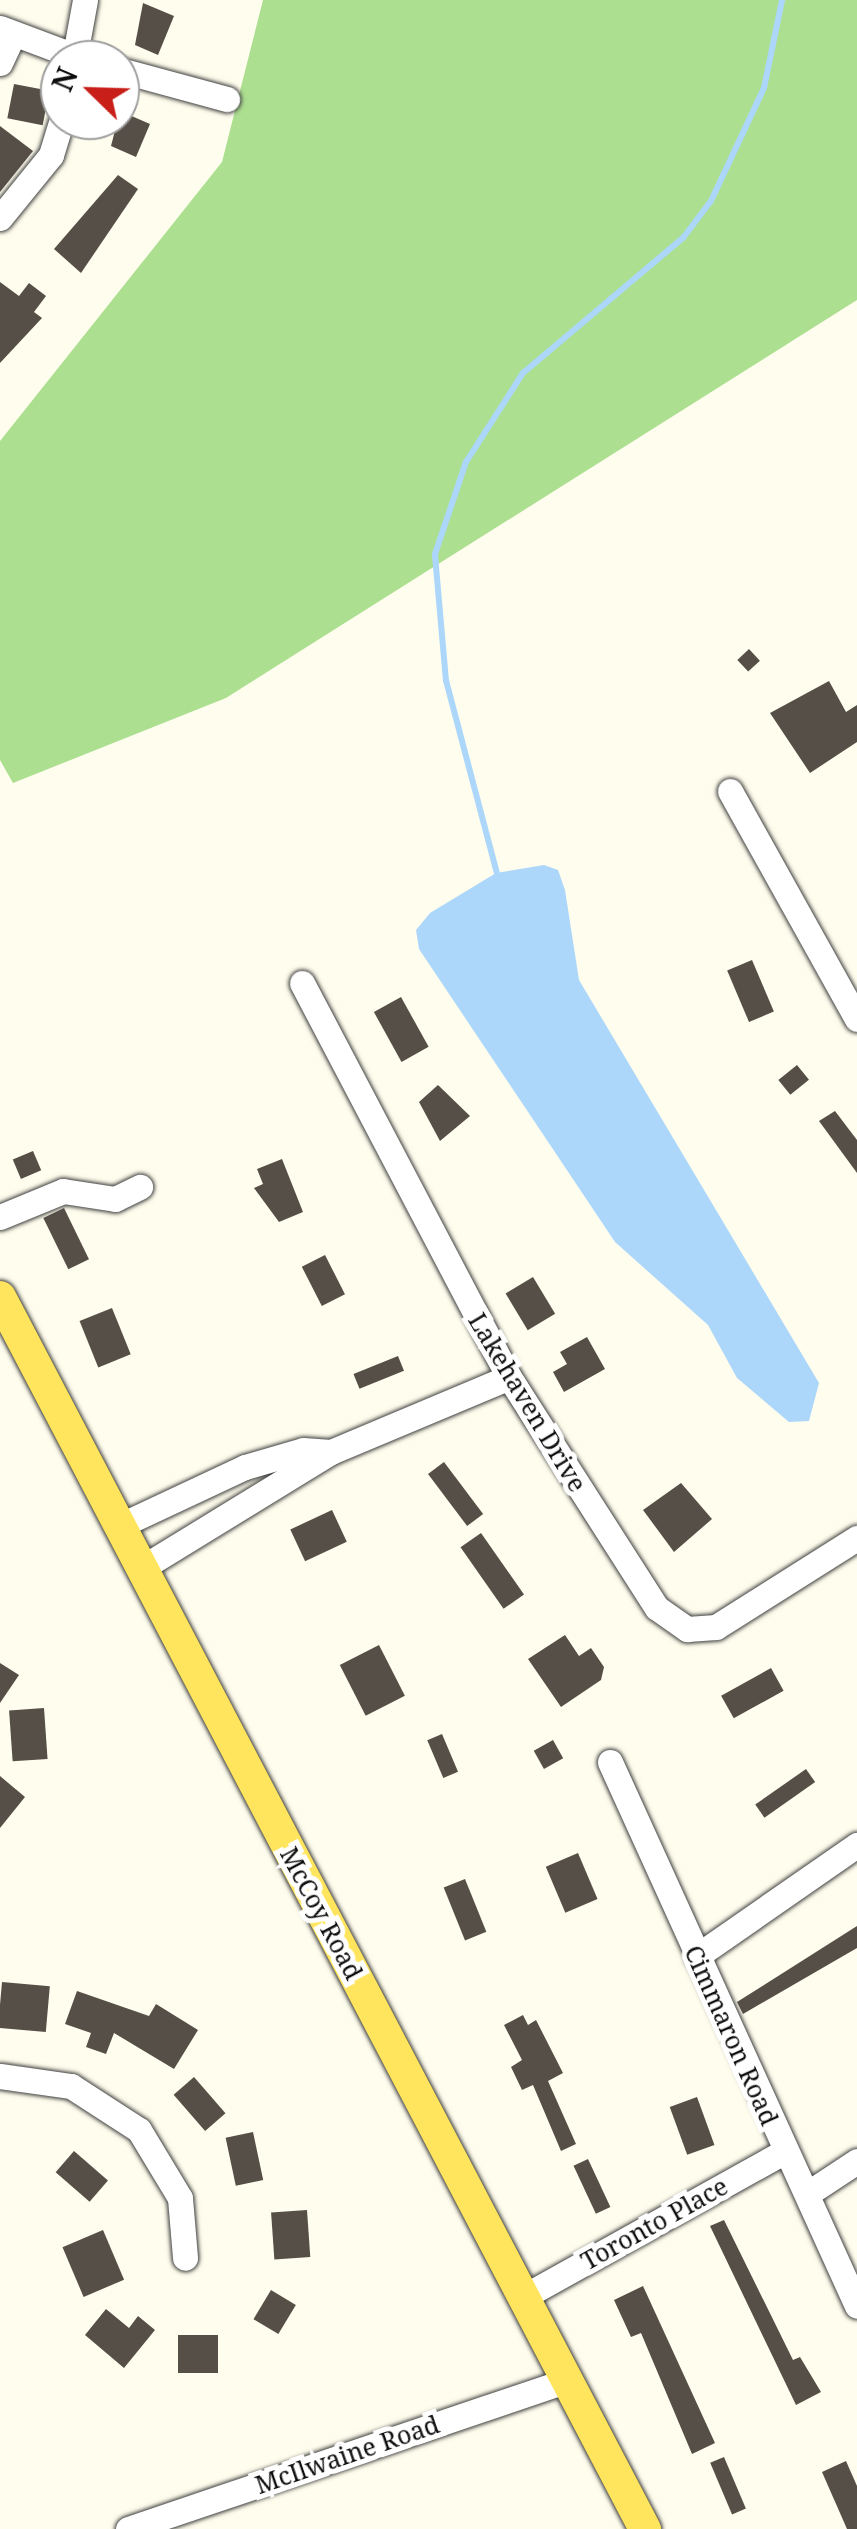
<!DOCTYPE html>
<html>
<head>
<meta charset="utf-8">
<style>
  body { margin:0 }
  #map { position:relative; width:857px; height:2529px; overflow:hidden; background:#fffded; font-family:"Noto Serif",serif }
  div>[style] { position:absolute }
  .forest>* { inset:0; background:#addf91 }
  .water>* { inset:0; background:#acd7fb }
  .stream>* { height:6px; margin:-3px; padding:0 3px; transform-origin:3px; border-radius:3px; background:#acd7fb }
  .building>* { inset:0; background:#564f48; transform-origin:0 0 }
  .roads { filter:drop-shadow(0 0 2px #404040) drop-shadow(0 0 2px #404040) }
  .minor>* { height:25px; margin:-12.5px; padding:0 12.5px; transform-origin:12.5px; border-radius:12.5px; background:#fff }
  .major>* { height:32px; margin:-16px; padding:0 16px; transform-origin:16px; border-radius:16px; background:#ffe55d }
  span { translate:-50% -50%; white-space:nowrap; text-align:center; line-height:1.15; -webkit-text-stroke:10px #fff; paint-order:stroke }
  .street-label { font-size:25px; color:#0d0d0d }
  .north { position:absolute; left:40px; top:40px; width:100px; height:100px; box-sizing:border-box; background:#fff; border:2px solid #9e9e9e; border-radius:50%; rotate:293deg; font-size:28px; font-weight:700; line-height:40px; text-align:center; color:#0d0d0d }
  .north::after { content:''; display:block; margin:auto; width:35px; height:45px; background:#c81f19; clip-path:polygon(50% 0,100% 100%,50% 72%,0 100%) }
</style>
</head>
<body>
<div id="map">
  <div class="forest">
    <div style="clip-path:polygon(263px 0,857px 0,857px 300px,226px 698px,13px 783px,0 760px,0 441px,222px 162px)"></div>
  </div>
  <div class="water">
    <div style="clip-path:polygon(544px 865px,558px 870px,565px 890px,579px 980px,819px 1383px,809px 1421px,789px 1422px,737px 1378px,708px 1325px,615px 1242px,419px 949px,416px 930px,430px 913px,496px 873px)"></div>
  </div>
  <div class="stream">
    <div style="left:499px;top:881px;width:207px;rotate:-104.8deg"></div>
    <div style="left:446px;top:681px;width:127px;rotate:-95deg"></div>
    <div style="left:435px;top:554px;width:97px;rotate:-71.4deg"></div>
    <div style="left:466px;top:462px;width:106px;rotate:-57.4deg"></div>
    <div style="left:523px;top:373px;width:209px;rotate:-40.2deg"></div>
    <div style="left:683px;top:238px;width:46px;rotate:-52.9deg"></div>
    <div style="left:711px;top:201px;width:125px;rotate:-64.9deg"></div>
    <div style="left:764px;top:88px;width:90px;rotate:-78.4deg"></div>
  </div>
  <div class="building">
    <div style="clip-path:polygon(143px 3px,174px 16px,158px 55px,135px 45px)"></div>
    <div style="left:14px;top:84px;width:36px;height:35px;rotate:11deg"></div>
    <div style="clip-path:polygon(120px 111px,150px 124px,136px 157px,111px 146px)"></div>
    <div style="clip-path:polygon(0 126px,33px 151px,0 192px)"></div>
    <div style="clip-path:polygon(118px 175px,138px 189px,81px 273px,54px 249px)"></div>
    <div style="clip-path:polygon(0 282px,19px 296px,29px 283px,46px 296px,34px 312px,42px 318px,0 363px)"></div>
    <div style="left:749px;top:649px;width:16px;height:16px;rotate:47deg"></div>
    <div style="clip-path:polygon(829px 681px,846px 712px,857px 705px,857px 742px,810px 773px,770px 713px)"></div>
    <div style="left:752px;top:960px;width:56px;height:27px;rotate:67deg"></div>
    <div style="left:401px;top:997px;width:57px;height:31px;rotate:61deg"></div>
    <div style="left:797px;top:1065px;width:19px;height:24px;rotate:51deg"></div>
    <div style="clip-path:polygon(438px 1085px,470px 1116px,440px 1141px,419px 1102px)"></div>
    <div style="clip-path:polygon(835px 1111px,857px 1140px,857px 1173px,819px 1121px)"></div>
    <div style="left:33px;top:1151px;width:21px;height:22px;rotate:67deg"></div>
    <div style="clip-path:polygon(282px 1159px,303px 1212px,279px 1222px,254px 1188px,263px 1184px,257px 1169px)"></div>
    <div style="left:64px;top:1208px;width:57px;height:23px;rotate:64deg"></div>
    <div style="left:325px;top:1255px;width:44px;height:26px;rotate:63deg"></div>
    <div style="left:533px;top:1277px;width:43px;height:32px;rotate:59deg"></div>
    <div style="left:112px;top:1308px;width:50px;height:35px;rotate:68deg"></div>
    <div style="clip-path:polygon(587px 1337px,605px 1369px,564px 1392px,553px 1372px,567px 1364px,560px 1352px)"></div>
    <div style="left:398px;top:1356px;width:16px;height:48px;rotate:68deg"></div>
    <div style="left:444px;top:1462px;width:65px;height:20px;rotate:53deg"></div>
    <div style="clip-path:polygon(681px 1483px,712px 1519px,674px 1552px,643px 1510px)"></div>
    <div style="left:332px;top:1510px;width:35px;height:46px;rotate:65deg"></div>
    <div style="left:481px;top:1533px;width:75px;height:25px;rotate:55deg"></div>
    <div style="clip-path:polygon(565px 1635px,579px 1656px,591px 1648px,604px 1667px,601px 1680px,561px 1707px,528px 1659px)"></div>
    <div style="left:379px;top:1645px;width:57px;height:44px;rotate:63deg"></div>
    <div style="clip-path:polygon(0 1663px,19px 1675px,0 1703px)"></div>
    <div style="left:771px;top:1668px;width:26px;height:57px;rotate:61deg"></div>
    <div style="left:44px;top:1708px;width:51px;height:35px;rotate:86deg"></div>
    <div style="left:442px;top:1734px;width:41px;height:16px;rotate:67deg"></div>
    <div style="left:553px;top:1740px;width:21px;height:22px;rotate:61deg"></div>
    <div style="left:806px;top:1769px;width:16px;height:62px;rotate:55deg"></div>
    <div style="clip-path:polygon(0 1776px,25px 1797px,0 1828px)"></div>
    <div style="left:578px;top:1853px;width:50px;height:35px;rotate:67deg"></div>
    <div style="left:465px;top:1879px;width:57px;height:23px;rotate:68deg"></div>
    <div style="clip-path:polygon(857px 1926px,857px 1948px,743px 2014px,737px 2002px)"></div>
    <div style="left:2px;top:1982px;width:48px;height:46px;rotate:5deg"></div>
    <div style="clip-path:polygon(77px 1991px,149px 2016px,156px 2004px,198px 2030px,174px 2069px,114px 2033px,106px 2054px,86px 2047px,91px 2033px,65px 2024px)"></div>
    <div style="clip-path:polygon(523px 2015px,528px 2025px,536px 2020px,563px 2073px,548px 2081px,576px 2144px,561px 2151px,533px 2085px,522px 2090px,511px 2067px,522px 2060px,504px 2025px)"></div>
    <div style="left:194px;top:2077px;width:48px;height:27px;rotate:49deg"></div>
    <div style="left:697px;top:2097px;width:51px;height:29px;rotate:70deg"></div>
    <div style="left:253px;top:2132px;width:49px;height:28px;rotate:78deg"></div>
    <div style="left:74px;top:2151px;width:45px;height:28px;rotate:41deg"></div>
    <div style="left:588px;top:2159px;width:53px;height:16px;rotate:65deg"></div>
    <div style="left:307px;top:2210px;width:47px;height:36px;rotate:86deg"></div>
    <div style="clip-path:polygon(724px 2220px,793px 2360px,800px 2357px,821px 2392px,796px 2405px,710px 2226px)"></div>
    <div style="left:103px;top:2230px;width:54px;height:44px;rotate:67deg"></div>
    <div style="clip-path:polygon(643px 2286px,715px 2443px,692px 2454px,641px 2333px,631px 2337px,614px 2300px)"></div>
    <div style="left:271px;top:2290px;width:29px;height:34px;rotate:31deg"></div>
    <div style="clip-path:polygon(106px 2309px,129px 2328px,138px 2316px,155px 2330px,124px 2368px,85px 2335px)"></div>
    <div style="left:218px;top:2335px;width:38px;height:40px;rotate:90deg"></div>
    <div style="left:724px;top:2457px;width:56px;height:15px;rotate:67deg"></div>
    <div style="clip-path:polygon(846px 2461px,857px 2486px,857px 2529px,847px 2529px,822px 2472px)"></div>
  </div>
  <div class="roads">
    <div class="minor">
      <div style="left:0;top:28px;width:91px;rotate:20.6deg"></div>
      <div style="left:74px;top:60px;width:61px;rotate:-79.6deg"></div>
      <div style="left:0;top:63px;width:29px;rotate:-65deg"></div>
      <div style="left:120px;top:70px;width:111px;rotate:15.2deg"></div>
      <div style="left:0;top:218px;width:81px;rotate:-51deg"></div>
      <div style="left:51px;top:155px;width:37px;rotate:-73deg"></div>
      <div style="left:730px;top:791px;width:261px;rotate:60.9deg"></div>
      <div style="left:302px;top:983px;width:445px;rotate:62.3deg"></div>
      <div style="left:509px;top:1377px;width:274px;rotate:57.4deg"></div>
      <div style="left:657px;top:1608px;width:37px;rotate:35deg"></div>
      <div style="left:687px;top:1629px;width:29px;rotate:-4deg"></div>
      <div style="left:716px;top:1627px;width:167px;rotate:-32.3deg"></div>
      <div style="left:0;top:1217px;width:68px;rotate:-22.4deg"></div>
      <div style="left:63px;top:1191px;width:53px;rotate:8.7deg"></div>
      <div style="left:115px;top:1199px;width:28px;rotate:-26deg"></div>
      <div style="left:119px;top:1526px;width:139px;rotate:-25.1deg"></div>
      <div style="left:245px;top:1467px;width:60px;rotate:-16.3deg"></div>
      <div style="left:303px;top:1450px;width:28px;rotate:4deg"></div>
      <div style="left:140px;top:1569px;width:224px;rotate:-31.5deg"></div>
      <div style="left:331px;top:1452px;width:193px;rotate:-22.8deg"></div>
      <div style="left:610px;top:1762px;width:597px;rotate:65.58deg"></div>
      <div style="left:697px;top:1956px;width:195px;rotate:-34.8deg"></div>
      <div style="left:0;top:2076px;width:72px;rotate:8deg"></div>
      <div style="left:71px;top:2086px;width:81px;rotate:32.9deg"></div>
      <div style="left:139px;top:2130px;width:79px;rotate:58.9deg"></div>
      <div style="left:180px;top:2198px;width:60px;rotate:85.2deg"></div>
      <div style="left:807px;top:2194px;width:60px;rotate:-33.4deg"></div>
      <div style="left:523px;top:2297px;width:300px;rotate:-29.1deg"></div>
      <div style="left:128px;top:2529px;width:464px;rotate:-18.7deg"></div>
    </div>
    <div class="major">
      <div style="left:0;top:1297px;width:1391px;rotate:62.37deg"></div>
    </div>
  </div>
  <div class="street-label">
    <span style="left:528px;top:1402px;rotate:59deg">Lakehaven Drive</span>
    <span style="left:322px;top:1913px;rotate:62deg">McCoy Road</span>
    <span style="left:732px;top:2035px;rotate:66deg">Cimmaron Road</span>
    <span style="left:654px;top:2223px;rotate:-29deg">Toronto Place</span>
    <span style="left:347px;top:2454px;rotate:-19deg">McIlwaine Road</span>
  </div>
  <div class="north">N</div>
</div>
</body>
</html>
